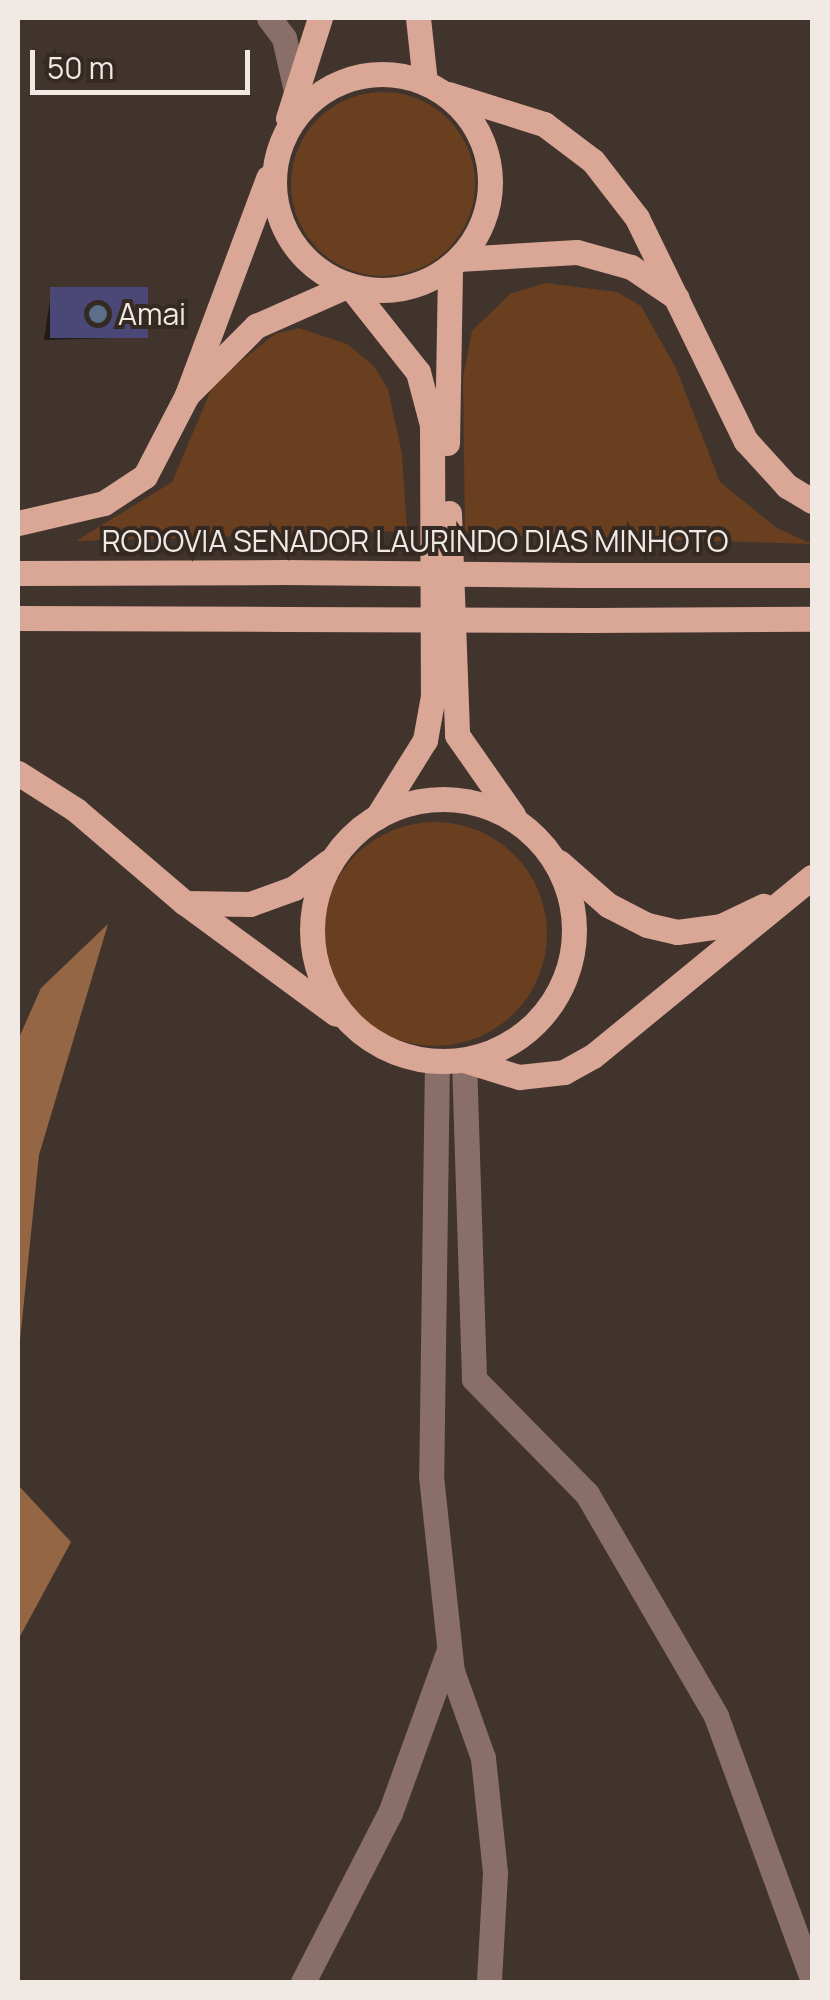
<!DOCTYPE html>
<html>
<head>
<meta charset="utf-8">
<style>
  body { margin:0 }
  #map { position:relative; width:830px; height:2000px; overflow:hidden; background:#40342d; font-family:Manrope,sans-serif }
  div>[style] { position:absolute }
  .green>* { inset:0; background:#693f20 }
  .round { border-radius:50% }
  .forest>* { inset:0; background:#956644 }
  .shadow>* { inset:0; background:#0007 }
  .building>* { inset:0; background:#4b4878; transform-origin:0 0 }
  .minor>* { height:25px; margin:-12.5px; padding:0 12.5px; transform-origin:12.5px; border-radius:12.5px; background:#896f68 }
  .major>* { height:25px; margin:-12.5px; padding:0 12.5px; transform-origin:12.5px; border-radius:12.5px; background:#daa696 }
  .major>.ring { margin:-12.5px; padding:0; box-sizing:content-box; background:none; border:25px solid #daa696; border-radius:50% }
  .major-bridge>* { height:25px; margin:-12.5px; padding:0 12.5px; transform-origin:12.5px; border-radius:12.5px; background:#daa696 }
  .dots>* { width:28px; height:28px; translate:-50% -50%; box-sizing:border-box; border:5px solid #352a23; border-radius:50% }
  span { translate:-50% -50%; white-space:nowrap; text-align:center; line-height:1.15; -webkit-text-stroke:8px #352a23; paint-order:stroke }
  .poi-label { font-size:30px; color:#f0e9e4 }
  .left { translate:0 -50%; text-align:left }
  .street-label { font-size:30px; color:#f0e9e4 }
  .frame { position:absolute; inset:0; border:20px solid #f0e9e4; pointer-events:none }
  .scale { position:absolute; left:30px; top:50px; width:220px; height:45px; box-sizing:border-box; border:5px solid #f0e9e4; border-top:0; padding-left:12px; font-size:30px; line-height:35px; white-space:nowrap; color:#f0e9e4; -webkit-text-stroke:8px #352a23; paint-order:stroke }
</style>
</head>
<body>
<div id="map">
  <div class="green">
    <div class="round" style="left:291px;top:92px;width:184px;height:184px"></div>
    <div style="clip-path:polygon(545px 283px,617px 292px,641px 306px,676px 368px,720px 482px,777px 528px,812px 544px,465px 534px,463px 377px,472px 331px,510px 294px)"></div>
    <div style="clip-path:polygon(299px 328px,347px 344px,374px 366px,388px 389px,402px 454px,407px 531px,76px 541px,172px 482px,214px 383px,275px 334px)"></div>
    <div class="round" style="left:323px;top:822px;width:224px;height:224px"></div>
  </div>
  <div class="forest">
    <div style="clip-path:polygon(108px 924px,39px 1155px,18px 1360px,18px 1040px,41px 988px)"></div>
    <div style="clip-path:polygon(18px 1485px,71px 1542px,18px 1640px,18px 1484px)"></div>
  </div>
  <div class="shadow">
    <div style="clip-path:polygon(51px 293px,145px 337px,44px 340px)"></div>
  </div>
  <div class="building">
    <div style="left:148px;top:287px;width:51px;height:98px;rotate:90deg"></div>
  </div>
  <div class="minor">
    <div style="left:269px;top:18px;width:25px;rotate:53deg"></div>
    <div style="left:284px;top:38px;width:54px;rotate:77.2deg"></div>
    <div style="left:464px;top:1060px;width:319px;rotate:88.2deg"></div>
    <div style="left:474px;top:1379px;width:161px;rotate:45.5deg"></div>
    <div style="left:587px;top:1494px;width:257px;rotate:59.8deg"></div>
    <div style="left:716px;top:1716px;width:280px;rotate:69.9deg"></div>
    <div style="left:437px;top:1061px;width:415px;rotate:90.8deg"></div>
    <div style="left:431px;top:1476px;width:196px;rotate:83.9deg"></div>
    <div style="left:452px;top:1671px;width:92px;rotate:70.4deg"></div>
    <div style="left:483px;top:1758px;width:116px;rotate:84deg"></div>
    <div style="left:495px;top:1873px;width:109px;rotate:93.2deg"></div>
    <div style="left:303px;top:1982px;width:190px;rotate:-62.8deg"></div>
    <div style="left:390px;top:1813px;width:173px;rotate:-70.1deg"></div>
  </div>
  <div class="major">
    <div style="left:418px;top:18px;width:64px;rotate:83.8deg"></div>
    <div class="ring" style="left:274px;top:74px;width:191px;height:191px"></div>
    <div style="left:448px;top:94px;width:101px;rotate:17.4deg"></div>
    <div style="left:544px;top:124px;width:61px;rotate:37.1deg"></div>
    <div style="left:593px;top:161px;width:72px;rotate:52.3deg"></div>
    <div style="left:637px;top:218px;width:248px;rotate:64deg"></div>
    <div style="left:746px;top:441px;width:61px;rotate:47.7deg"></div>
    <div style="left:787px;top:486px;width:29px;rotate:31deg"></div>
    <div style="left:288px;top:118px;width:105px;rotate:-72.3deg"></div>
    <div style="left:458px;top:259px;width:119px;rotate:-3.4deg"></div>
    <div style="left:577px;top:252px;width:56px;rotate:15.5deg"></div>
    <div style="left:631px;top:267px;width:55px;rotate:34deg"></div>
    <div style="left:187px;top:395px;width:98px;rotate:-45deg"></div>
    <div style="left:256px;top:326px;width:102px;rotate:-23.8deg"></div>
    <div style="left:349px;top:285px;width:111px;rotate:51.6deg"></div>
    <div style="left:418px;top:372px;width:55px;rotate:75.2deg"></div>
    <div style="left:432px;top:425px;width:271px;rotate:89.8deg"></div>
    <div style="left:433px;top:696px;width:45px;rotate:100.3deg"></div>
    <div style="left:425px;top:740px;width:91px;rotate:121.9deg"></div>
    <div style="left:447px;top:443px;width:177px;rotate:-89deg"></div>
    <div style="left:449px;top:513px;width:222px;rotate:87.9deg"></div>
    <div style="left:457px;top:735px;width:98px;rotate:55deg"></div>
    <div style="left:18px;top:523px;width:88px;rotate:-13.1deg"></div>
    <div style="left:104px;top:503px;width:49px;rotate:-33.4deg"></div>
    <div style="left:145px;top:476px;width:91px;rotate:-62.6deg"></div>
    <div style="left:187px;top:395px;width:232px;rotate:-69.5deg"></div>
    <div style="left:18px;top:573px;width:267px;rotate:-0.2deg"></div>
    <div style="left:579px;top:575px;width:233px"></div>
    <div style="left:18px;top:618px;width:267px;rotate:0.2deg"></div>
    <div style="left:591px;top:620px;width:221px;rotate:-0.3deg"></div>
    <div style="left:18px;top:773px;width:69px;rotate:32.5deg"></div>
    <div style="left:76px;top:810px;width:143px;rotate:40.5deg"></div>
    <div style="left:185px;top:903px;width:187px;rotate:36.3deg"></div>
    <div class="ring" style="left:312px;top:799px;width:237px;height:237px"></div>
    <div style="left:559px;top:862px;width:65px;rotate:41.3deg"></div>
    <div style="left:608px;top:905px;width:44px;rotate:27.1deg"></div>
    <div style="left:647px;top:925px;width:31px;rotate:13deg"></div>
    <div style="left:677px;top:932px;width:44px;rotate:-7.8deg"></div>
    <div style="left:721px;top:926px;width:47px;rotate:-25.5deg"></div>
    <div style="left:185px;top:903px;width:65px;rotate:0.9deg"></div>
    <div style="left:250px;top:904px;width:47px;rotate:-20deg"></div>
    <div style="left:294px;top:888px;width:43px;rotate:-37.4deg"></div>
    <div style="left:464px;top:1060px;width:58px;rotate:17.2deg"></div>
    <div style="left:519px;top:1077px;width:45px;rotate:-6.3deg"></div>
    <div style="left:564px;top:1072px;width:33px;rotate:-29deg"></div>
    <div style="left:593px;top:1056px;width:283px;rotate:-39.3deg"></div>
  </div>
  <div class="major-bridge">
    <div style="left:285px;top:572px;width:294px;rotate:0.6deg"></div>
    <div style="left:285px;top:619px;width:306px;rotate:0.2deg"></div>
  </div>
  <div class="dots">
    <div style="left:98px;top:314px;background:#5c6f8a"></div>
  </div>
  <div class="poi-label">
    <span class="left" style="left:118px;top:314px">Amai</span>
  </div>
  <div class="street-label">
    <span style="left:415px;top:541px">RODOVIA SENADOR LAURINDO DIAS MINHOTO</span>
  </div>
  <div class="frame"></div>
  <div class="scale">50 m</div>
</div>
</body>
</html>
